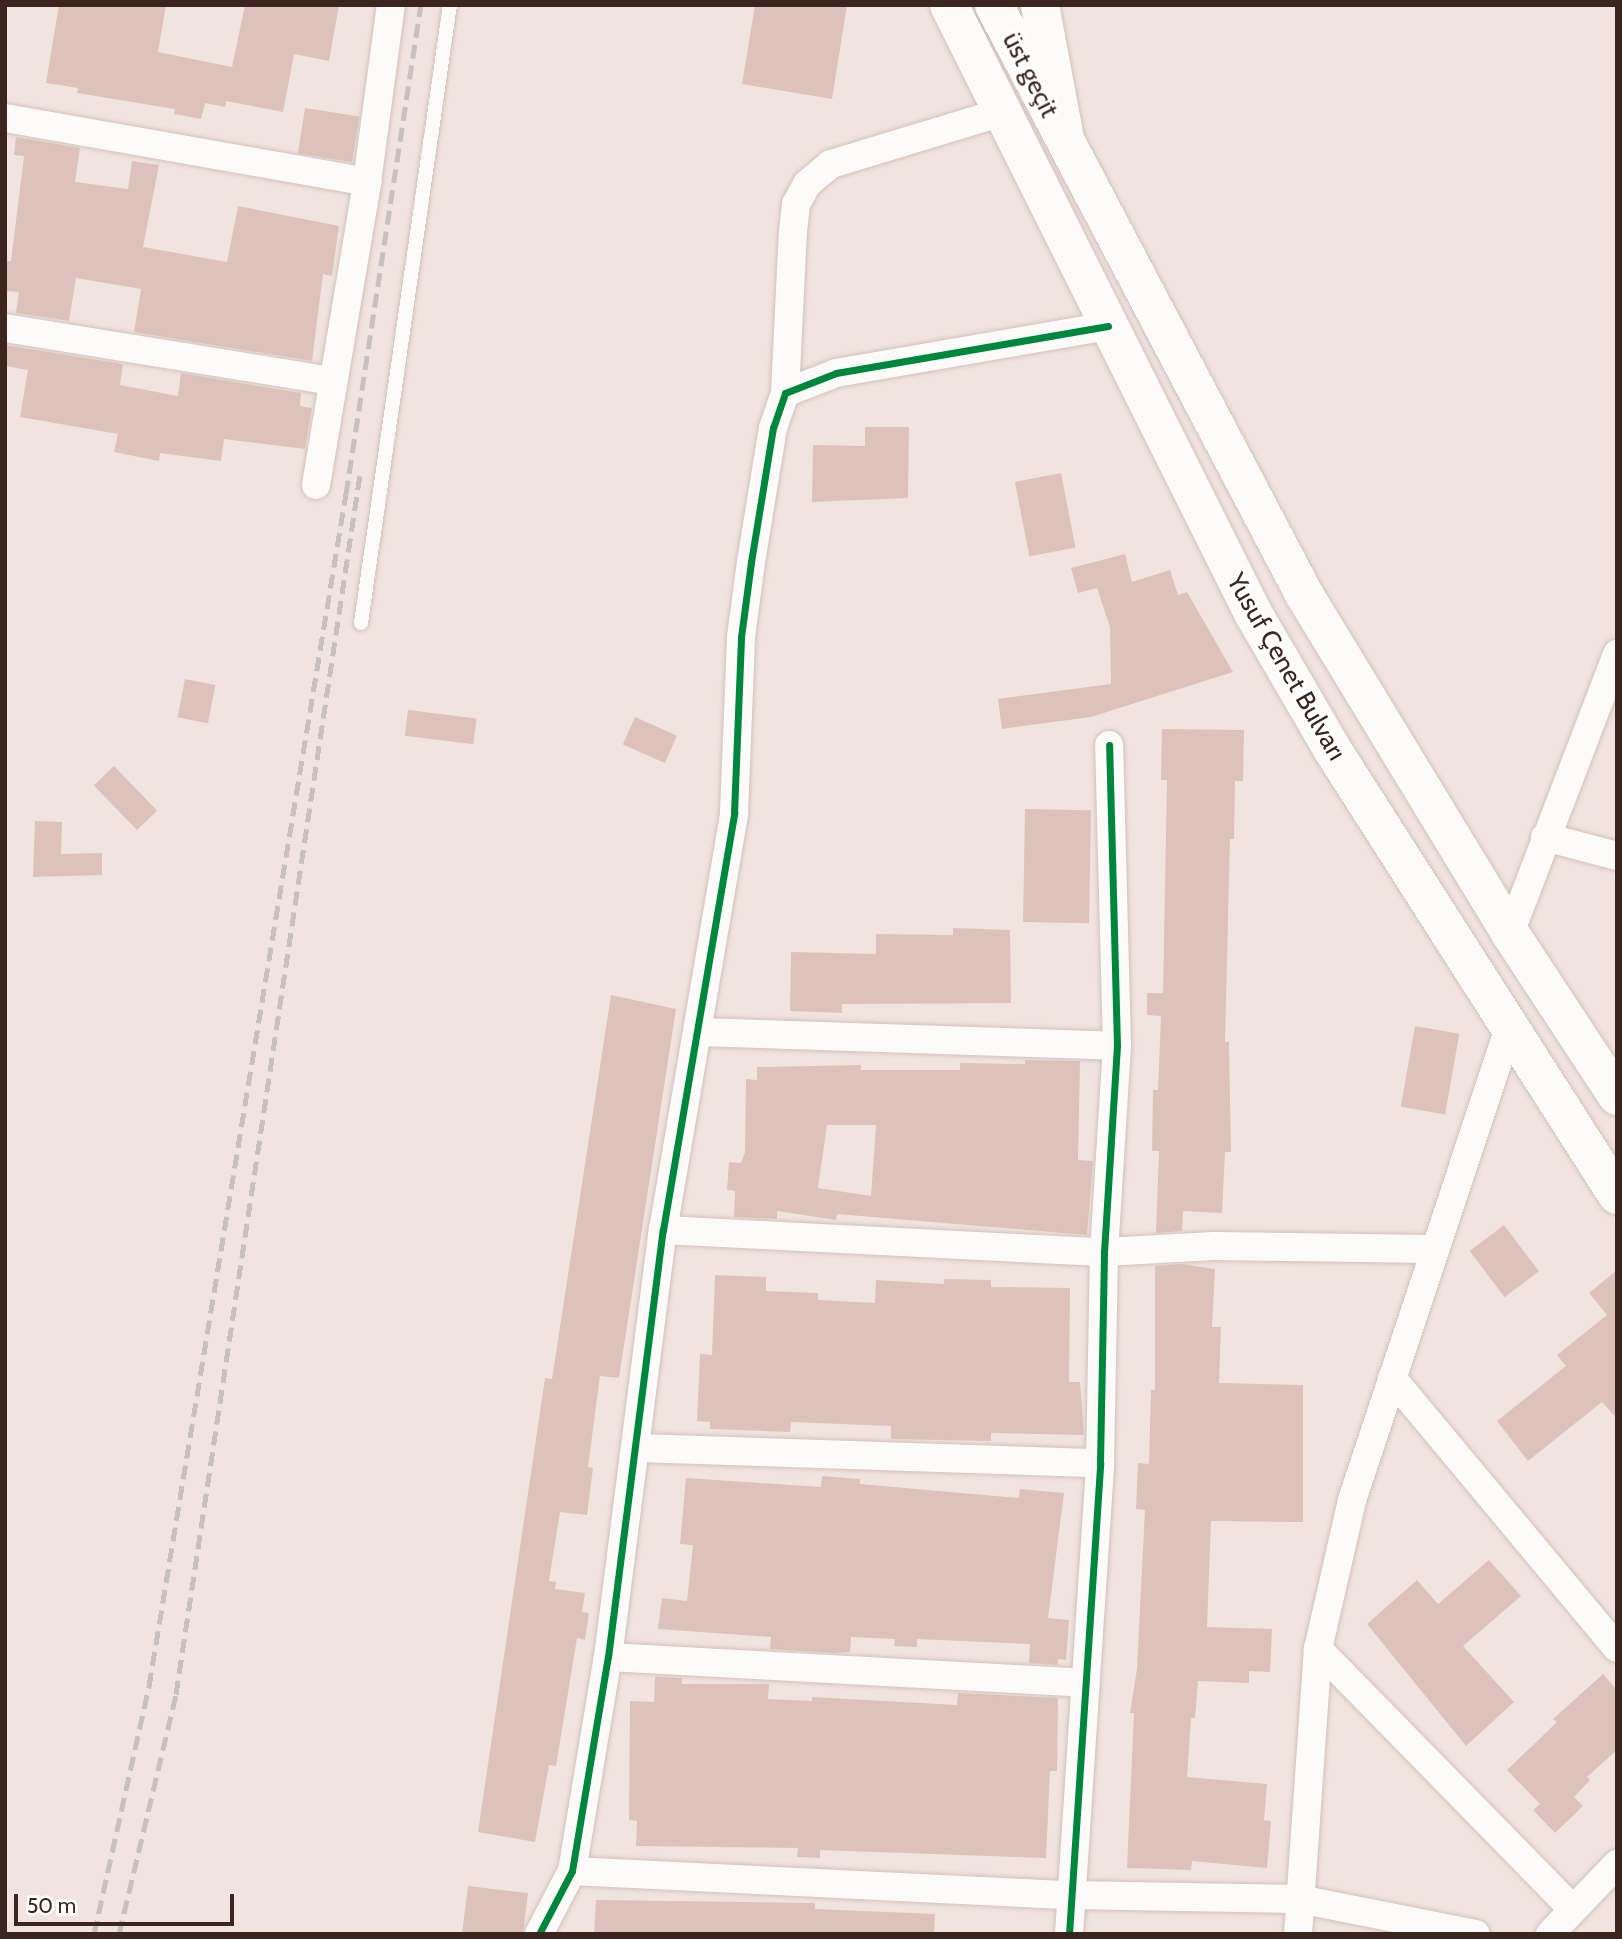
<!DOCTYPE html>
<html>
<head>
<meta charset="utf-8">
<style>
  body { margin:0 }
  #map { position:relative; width:1622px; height:1939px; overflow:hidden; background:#f1e4e0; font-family:Cabin,sans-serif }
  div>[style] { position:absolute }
  .building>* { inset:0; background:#ddc2bb; transform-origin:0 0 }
  .roads { filter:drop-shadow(0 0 2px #d2c1bb) drop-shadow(0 0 2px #d2c1bb) }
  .lane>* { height:14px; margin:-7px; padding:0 7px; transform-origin:7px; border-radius:7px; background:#fdfbfa }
  .street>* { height:28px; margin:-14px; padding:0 14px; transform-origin:14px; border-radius:14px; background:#fdfbfa }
  .secondary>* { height:38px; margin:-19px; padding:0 19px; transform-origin:19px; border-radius:19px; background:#fdfbfa }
  .highway>* { height:38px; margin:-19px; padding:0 19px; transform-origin:19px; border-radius:19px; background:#fdfbfa }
  .rail>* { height:5px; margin-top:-2.5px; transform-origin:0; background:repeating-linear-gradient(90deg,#c6c1c0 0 14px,transparent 0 21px) }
  .cycleway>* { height:7px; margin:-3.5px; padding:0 3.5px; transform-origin:3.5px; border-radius:3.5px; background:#00873e }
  span { translate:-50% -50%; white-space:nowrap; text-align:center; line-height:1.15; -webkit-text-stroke:6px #fff; paint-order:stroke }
  .street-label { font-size:26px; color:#3b251e }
  .frame { position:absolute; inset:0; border:7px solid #3b251e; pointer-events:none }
  .scale { position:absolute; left:14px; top:1894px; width:220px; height:32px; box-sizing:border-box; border:4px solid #3b251e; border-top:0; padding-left:9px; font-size:21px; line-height:24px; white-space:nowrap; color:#3b251e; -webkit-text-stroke:5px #fff; paint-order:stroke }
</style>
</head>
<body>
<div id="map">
  <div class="building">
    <div style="clip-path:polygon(59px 5px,166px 5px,158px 52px,232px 67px,245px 5px,339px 5px,329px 61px,294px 54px,283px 112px,226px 101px,225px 107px,205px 103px,201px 119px,174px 114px,175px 109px,77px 93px,78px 88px,46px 83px)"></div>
    <div style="clip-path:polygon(755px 5px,847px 5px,832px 99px,742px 84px)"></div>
    <div style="left:305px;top:108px;width:55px;height:46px;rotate:9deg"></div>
    <div style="clip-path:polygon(16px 137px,80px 148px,75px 182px,128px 189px,132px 161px,159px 165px,143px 247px,227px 262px,238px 206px,339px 226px,332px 276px,323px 274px,312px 361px,134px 332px,141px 289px,76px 278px,69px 321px,16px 313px,19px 292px,5px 291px,5px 261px,11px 261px,24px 156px,14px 155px)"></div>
    <div style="clip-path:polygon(5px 345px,123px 364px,120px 385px,178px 396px,181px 373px,301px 393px,300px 406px,312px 408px,305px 449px,224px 439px,221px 461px,160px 453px,159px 461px,114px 452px,118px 434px,20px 417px,28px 370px,5px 366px)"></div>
    <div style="clip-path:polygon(865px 427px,909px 427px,908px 498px,812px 502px,813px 445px,865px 446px)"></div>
    <div style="left:1061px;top:473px;width:76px;height:47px;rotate:79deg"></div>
    <div style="clip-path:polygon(1125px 554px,1132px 582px,1170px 570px,1178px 595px,1187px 592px,1233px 672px,1091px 717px,1002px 729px,998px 699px,1111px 684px,1110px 627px,1097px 588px,1078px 593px,1071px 568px)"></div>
    <div style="left:185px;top:679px;width:31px;height:39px;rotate:11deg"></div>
    <div style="left:408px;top:710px;width:69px;height:26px;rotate:7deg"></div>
    <div style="left:635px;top:717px;width:46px;height:30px;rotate:24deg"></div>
    <div style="clip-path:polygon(1162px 729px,1244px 730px,1243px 781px,1235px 781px,1234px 839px,1230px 839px,1225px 1042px,1229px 1042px,1231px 1152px,1225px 1152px,1222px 1213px,1183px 1211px,1182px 1231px,1156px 1233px,1159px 1151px,1152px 1151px,1153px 1090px,1158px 1090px,1161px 1016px,1147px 1015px,1147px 993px,1163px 993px,1167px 780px,1161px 780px)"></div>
    <div style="left:114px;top:766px;width:62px;height:28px;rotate:46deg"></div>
    <div style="left:1025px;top:809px;width:66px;height:113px;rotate:1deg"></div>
    <div style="clip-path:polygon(35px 821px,62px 822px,61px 854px,102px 853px,102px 875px,33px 877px)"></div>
    <div style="clip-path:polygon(953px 928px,1010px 930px,1011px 1003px,842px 1004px,842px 1013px,790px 1011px,791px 952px,876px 954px,876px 934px,953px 935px)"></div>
    <div style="clip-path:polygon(611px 995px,676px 1009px,619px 1378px,600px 1376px,588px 1467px,593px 1468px,587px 1515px,560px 1512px,549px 1581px,556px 1582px,555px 1589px,585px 1593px,582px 1612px,589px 1613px,585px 1640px,577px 1638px,556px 1766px,549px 1765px,535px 1842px,478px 1832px,545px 1378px,552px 1379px)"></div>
    <div style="left:1415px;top:1026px;width:45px;height:82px;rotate:10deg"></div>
    <div style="clip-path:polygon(evenodd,1025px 1060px,1080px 1061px,1078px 1160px,1093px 1161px,1087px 1235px,837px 1214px,836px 1220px,777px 1211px,777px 1219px,734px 1217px,735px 1191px,727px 1190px,729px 1162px,741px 1163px,745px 1152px,746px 1079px,757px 1080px,757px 1067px,861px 1065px,861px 1070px,960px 1070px,960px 1063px,1025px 1064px,1025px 1060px,827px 1125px,876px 1125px,871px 1196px,818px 1188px,827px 1125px)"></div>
    <div style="left:1504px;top:1225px;width:58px;height:43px;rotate:53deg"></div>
    <div style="clip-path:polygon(1181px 1264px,1215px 1269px,1212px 1327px,1221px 1327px,1219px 1383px,1303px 1385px,1303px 1522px,1211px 1521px,1207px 1627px,1272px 1629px,1270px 1672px,1249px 1671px,1249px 1683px,1198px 1681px,1195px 1718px,1191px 1718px,1187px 1777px,1267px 1784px,1264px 1820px,1271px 1821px,1267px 1868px,1192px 1861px,1191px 1870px,1127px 1868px,1134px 1713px,1130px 1713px,1137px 1669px,1145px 1510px,1136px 1509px,1138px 1463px,1149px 1464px,1151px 1390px,1155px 1390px,1155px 1266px)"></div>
    <div style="clip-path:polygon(1617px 1270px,1617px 1419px,1602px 1402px,1528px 1461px,1497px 1421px,1566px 1366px,1557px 1355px,1607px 1315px,1589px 1293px)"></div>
    <div style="clip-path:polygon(715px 1275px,766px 1277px,766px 1291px,818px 1293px,818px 1300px,875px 1303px,876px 1280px,944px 1284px,944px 1279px,991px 1280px,991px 1287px,1070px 1288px,1069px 1382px,1080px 1382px,1084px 1435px,991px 1433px,991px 1441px,891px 1439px,891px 1426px,791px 1422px,790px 1432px,710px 1429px,710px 1422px,697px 1421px,700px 1354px,712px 1355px)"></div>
    <div style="clip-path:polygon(822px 1476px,860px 1479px,860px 1484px,1019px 1498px,1020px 1489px,1064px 1493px,1048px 1618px,1069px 1620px,1066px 1660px,1058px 1659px,1058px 1665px,1029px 1663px,1030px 1644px,917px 1639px,917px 1647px,894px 1646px,895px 1639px,851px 1637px,850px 1652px,833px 1653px,770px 1649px,771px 1637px,658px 1629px,662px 1598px,687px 1601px,693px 1545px,680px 1544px,686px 1478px,821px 1487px)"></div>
    <div style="clip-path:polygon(1489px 1560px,1521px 1596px,1463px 1646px,1514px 1702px,1466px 1746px,1367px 1624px,1417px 1580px,1438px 1604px)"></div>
    <div style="clip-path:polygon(1603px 1674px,1617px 1690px,1617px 1750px,1587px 1777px,1590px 1780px,1574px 1797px,1583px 1806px,1555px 1833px,1533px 1810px,1540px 1804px,1507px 1770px,1557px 1722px,1553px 1719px)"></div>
    <div style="clip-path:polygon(655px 1677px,682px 1678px,682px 1684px,769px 1684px,768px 1699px,812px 1701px,812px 1697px,957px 1705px,958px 1693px,1058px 1698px,1057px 1771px,1050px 1771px,1046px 1858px,820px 1850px,820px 1858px,797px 1857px,798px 1848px,636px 1846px,637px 1821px,629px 1820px,630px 1701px,654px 1702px)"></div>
    <div style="clip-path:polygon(468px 1886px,528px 1893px,523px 1934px,462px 1934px)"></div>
    <div style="clip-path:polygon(596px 1900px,815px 1903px,815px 1909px,935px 1914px,934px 1934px,594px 1934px)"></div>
  </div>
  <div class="roads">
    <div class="lane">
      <div style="left:361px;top:623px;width:624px;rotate:-81.81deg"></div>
    </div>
    <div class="street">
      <div style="left:5px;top:118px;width:368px;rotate:10deg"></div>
      <div style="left:5px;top:328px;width:333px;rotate:9.2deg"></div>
      <div style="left:785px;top:393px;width:161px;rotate:-87.2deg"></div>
      <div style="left:793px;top:232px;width:28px;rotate:-84deg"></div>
      <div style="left:796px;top:204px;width:23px;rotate:-61deg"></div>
      <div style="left:807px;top:184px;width:31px;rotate:-40deg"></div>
      <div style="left:831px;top:164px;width:182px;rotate:-16.9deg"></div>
      <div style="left:316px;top:485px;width:307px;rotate:-80.4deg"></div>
      <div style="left:367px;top:182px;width:179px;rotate:-82.3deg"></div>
      <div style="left:1545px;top:837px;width:74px;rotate:14.8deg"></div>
      <div style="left:1510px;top:933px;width:299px;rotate:-69deg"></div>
      <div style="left:699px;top:1032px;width:418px;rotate:1.9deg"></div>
      <div style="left:663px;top:1230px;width:442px;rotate:2.9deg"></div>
      <div style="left:1104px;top:1252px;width:110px;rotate:-3.1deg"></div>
      <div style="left:1214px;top:1246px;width:221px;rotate:0.8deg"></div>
      <div style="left:1392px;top:1378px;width:351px;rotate:50.2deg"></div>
      <div style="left:638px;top:1448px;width:462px;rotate:1.9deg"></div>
      <div style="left:1318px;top:1649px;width:363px;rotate:45.6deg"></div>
      <div style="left:608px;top:1657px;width:477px;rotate:3.1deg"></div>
      <div style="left:572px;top:1871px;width:498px;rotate:2.8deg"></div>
      <div style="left:1069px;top:1895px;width:230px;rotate:1deg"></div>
      <div style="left:1299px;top:1899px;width:180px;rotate:11.2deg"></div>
      <div style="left:539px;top:1934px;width:71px;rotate:-62.4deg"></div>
      <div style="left:572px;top:1871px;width:217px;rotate:-80.5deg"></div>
      <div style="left:608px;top:1657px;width:431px;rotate:-82.7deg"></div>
      <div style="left:663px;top:1230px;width:423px;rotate:-80.3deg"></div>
      <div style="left:734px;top:813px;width:176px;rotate:-87.7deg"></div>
      <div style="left:741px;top:637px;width:76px;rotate:-82.4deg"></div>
      <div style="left:751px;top:562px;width:136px;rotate:-80.7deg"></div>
      <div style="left:773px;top:428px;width:37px;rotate:-71deg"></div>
      <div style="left:785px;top:393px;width:55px;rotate:-21.4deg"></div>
      <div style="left:836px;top:373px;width:276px;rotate:-9.8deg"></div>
      <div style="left:1069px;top:1934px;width:472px;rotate:-86.2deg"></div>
      <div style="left:1100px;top:1463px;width:211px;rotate:-88.9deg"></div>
      <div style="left:1104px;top:1252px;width:206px;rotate:-86.4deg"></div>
      <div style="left:1117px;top:1046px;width:301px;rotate:-91.5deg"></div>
      <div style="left:1298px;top:1934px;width:286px;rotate:-86deg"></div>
      <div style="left:1318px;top:1649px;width:153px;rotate:-77.1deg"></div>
      <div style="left:1352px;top:1500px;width:498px;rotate:-71.6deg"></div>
      <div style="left:1550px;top:1934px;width:97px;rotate:-46.3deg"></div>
    </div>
    <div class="secondary">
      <div style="left:1040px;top:5px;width:130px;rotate:79.4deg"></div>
    </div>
    <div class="highway">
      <div style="left:949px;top:5px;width:680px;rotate:63.43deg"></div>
      <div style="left:1253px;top:613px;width:157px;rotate:59.8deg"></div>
      <div style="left:1332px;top:749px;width:529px;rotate:57.42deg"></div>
      <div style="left:994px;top:5px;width:666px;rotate:62.24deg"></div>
      <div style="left:1304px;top:594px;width:397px;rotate:58.7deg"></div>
      <div style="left:1510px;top:933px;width:195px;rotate:56.7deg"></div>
    </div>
  </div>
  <div class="rail">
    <div style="left:94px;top:1934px;width:254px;rotate:-77.5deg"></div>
    <div style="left:149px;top:1686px;width:1208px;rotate:-80.62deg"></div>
    <div style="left:346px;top:494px;width:495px;rotate:-81.3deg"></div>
    <div style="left:119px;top:1934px;width:247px;rotate:-76.6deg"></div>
    <div style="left:176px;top:1694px;width:1234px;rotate:-81.42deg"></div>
  </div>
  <div class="cycleway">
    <div style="left:539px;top:1934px;width:71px;rotate:-62.4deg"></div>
    <div style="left:572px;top:1871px;width:217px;rotate:-80.5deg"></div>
    <div style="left:608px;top:1657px;width:431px;rotate:-82.7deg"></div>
    <div style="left:663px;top:1230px;width:423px;rotate:-80.3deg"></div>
    <div style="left:734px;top:813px;width:176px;rotate:-87.7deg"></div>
    <div style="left:741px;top:637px;width:76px;rotate:-82.4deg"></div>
    <div style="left:751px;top:562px;width:136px;rotate:-80.7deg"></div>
    <div style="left:773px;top:428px;width:37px;rotate:-71deg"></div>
    <div style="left:785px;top:393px;width:55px;rotate:-21.4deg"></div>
    <div style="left:836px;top:373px;width:276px;rotate:-9.8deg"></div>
    <div style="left:1069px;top:1934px;width:472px;rotate:-86.2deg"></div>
    <div style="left:1100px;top:1463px;width:211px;rotate:-88.9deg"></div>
    <div style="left:1104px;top:1252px;width:206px;rotate:-86.4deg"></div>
    <div style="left:1117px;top:1046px;width:301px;rotate:-91.5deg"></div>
  </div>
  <div class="street-label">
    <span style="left:1030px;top:75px;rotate:63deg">üst geçit</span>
    <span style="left:1286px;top:667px;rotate:60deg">Yusuf Çenet Bulvarı</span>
  </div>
  <div class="frame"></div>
  <div class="scale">50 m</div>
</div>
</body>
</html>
